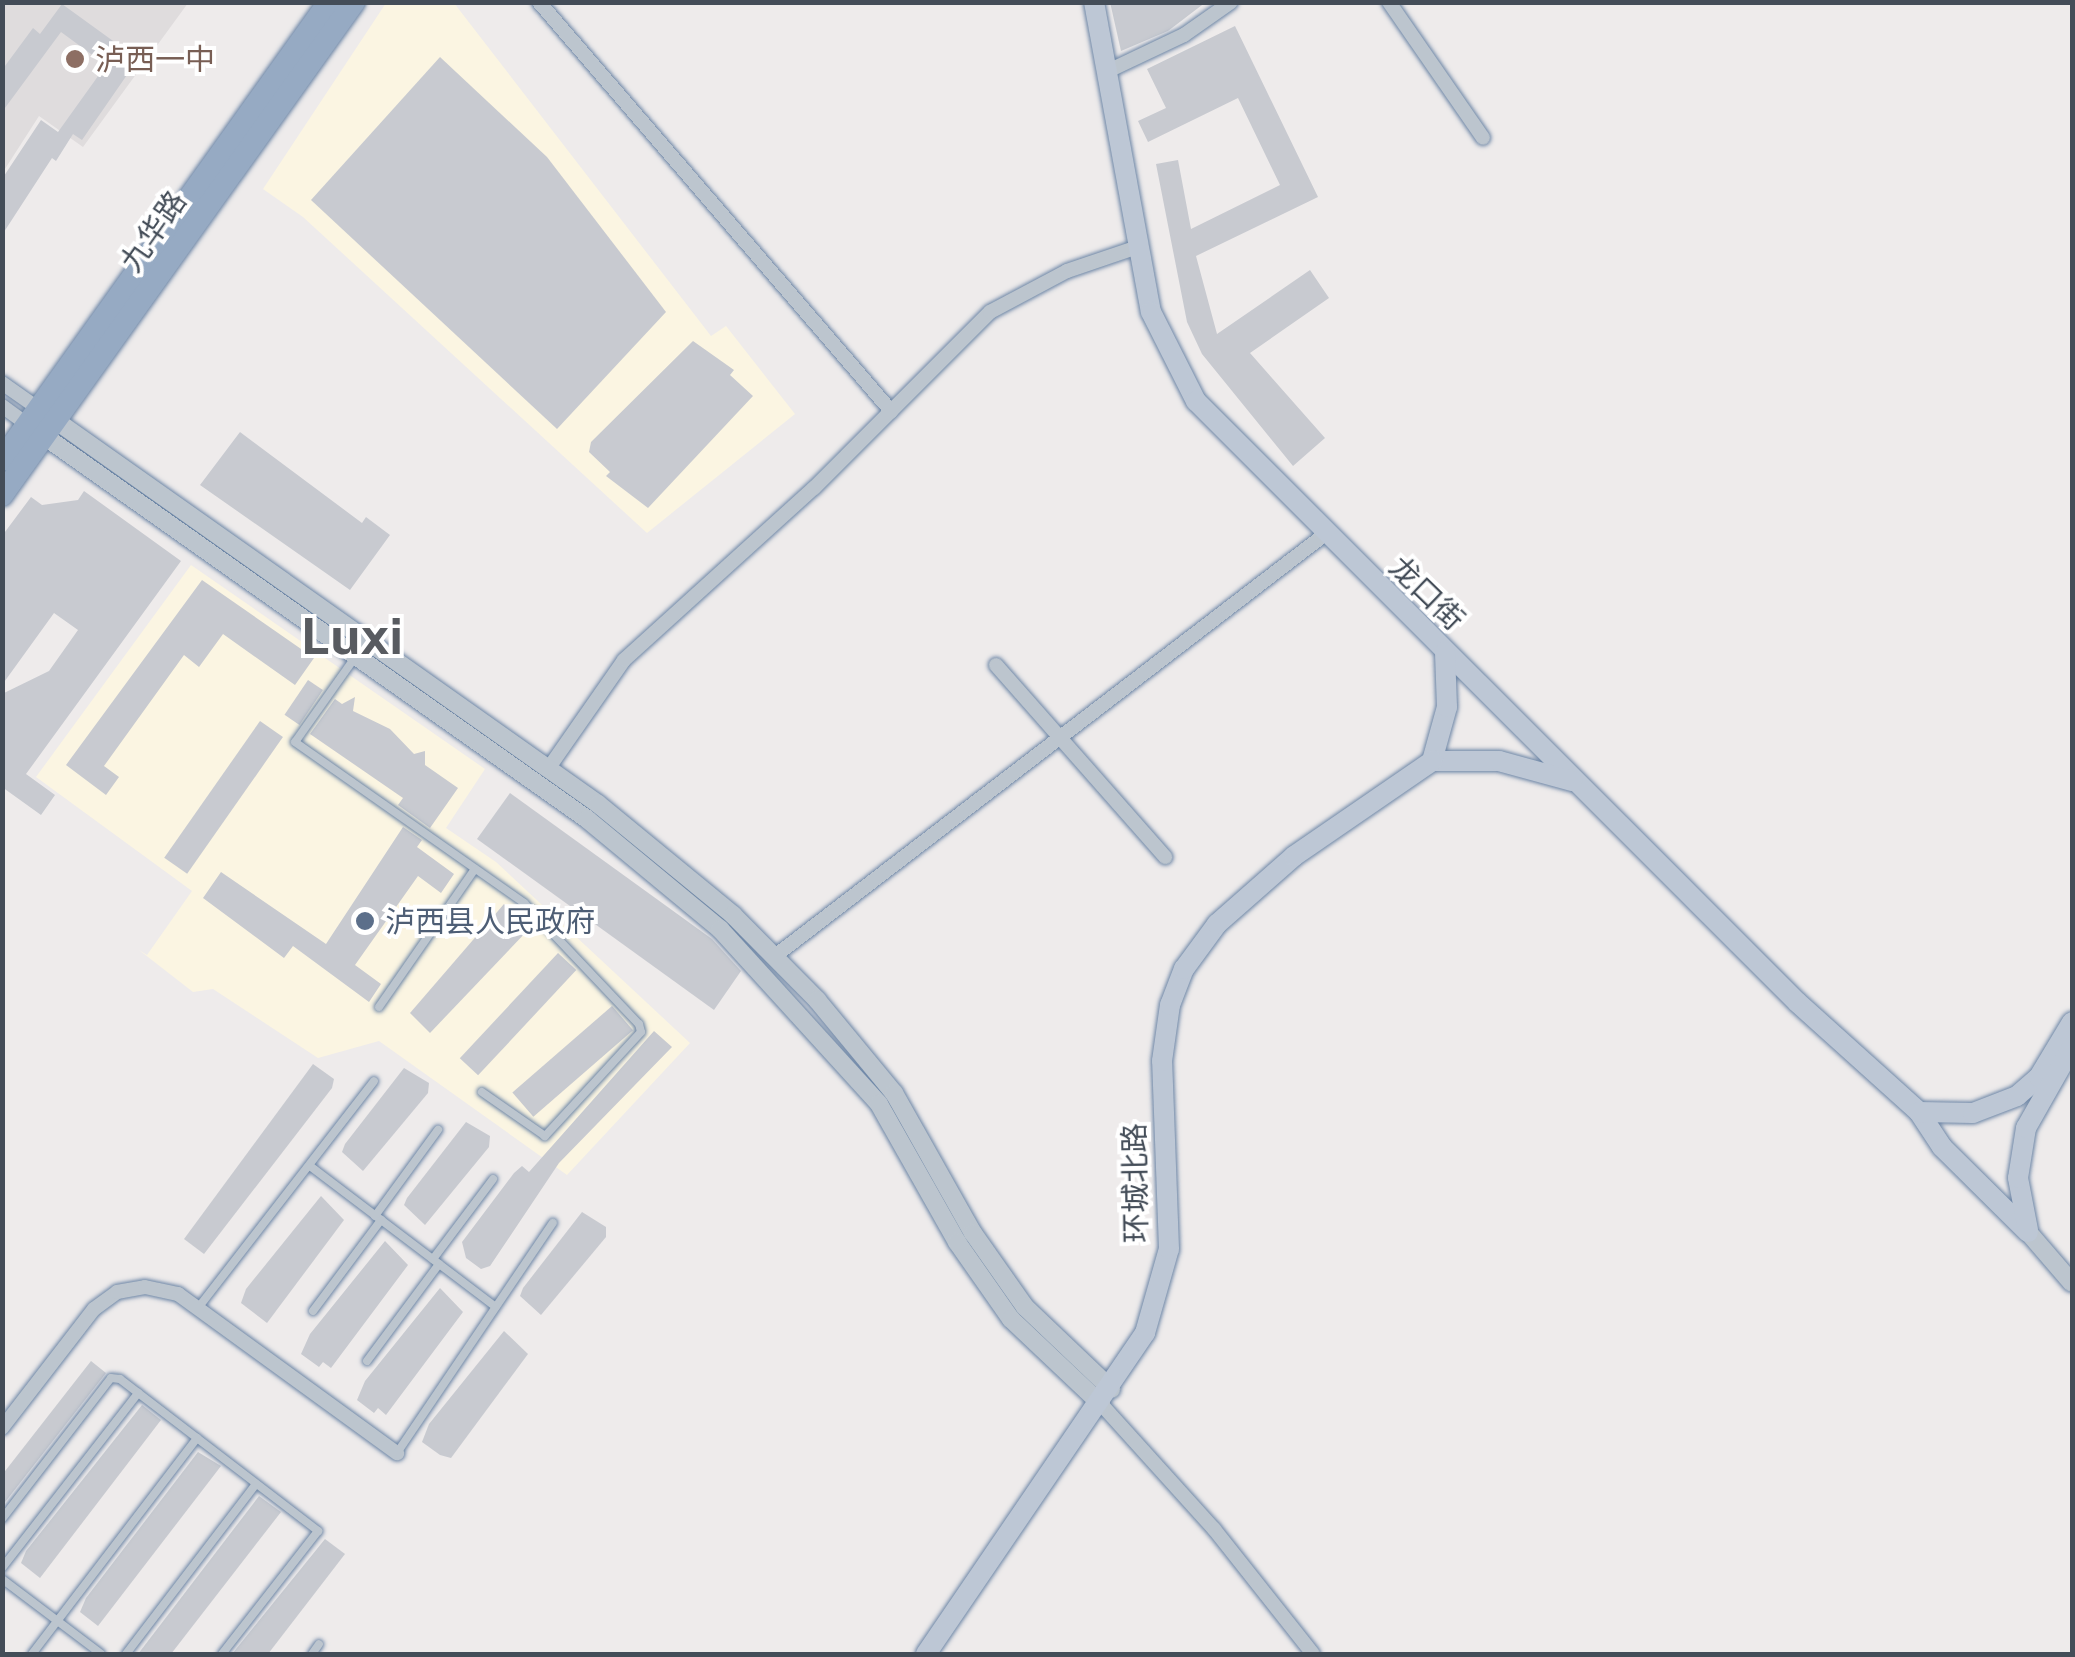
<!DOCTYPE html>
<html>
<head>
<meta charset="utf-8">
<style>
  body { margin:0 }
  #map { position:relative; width:2075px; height:1657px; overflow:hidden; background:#eeebeb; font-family:"Public Sans","Noto Sans SC",sans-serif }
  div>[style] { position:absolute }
  .commercial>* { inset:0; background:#fbf5e2 }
  .education>* { inset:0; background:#dfdcdd }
  .building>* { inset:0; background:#c8cad0; transform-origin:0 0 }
  .roads { filter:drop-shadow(0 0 2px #6d86a6) drop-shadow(0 0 2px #6d86a6) }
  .service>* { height:8px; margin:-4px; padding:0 4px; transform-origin:4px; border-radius:4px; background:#bcc5ce }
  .minor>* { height:14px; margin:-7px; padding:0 7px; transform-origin:7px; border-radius:7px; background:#bcc5ce }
  .tertiary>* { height:18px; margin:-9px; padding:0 9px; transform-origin:9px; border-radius:9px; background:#bcc5ce }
  .secondary>* { height:20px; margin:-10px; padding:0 10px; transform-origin:10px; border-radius:10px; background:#bdc7d5 }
  .trunk>* { height:22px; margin:-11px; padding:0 11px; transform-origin:11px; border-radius:11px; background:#96aac3 }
  .dots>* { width:28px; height:28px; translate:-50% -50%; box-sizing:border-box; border:5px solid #fff; border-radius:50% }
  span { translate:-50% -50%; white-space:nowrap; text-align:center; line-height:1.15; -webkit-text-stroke:8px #fff; paint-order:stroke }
  .education-label { font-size:30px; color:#785e54 }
  .left { translate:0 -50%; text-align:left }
  .street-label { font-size:30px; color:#444d58 }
  .service-label { font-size:30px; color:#4e5e75 }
  .town-label { font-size:50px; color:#585b60; font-weight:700 }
  .frame { position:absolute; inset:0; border:5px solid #444d58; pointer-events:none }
</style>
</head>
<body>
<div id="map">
  <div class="commercial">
    <div style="clip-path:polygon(386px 3px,454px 3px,711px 336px,726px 326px,795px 414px,647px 533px,303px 217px,263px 189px)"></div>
    <div style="clip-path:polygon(191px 565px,485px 769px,446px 828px,496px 862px,690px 1043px,567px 1175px,379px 1041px,318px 1058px,213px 989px,193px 992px,139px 950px,147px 955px,192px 891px,36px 777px)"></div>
  </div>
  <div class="education">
    <div style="clip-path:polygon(3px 3px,188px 3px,83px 147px,39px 116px,3px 172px)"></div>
  </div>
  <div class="building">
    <div style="clip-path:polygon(1110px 2px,1206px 2px,1168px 31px,1121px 51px)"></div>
    <div style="clip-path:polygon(62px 4px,138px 59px,82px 140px,73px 134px,56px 161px,52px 158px,2px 235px,2px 179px,41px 120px,58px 132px,106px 65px,61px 32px,2px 112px,2px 70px,33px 28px,40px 34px)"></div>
    <div style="clip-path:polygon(1235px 26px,1318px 197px,1196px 256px,1217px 334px,1310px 270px,1329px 298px,1250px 353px,1325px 438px,1293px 466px,1202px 354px,1187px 322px,1156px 164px,1178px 160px,1191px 229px,1280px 185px,1238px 98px,1148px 142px,1138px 121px,1166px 108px,1147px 69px)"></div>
    <div style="clip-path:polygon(440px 57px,547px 157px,666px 312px,557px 429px,311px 200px)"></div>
    <div style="clip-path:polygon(693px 341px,734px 370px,730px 375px,753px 396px,648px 508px,606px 476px,610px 472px,589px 452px,591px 442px)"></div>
    <div style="clip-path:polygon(240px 432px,362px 523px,366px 517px,390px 535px,350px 590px,200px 485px)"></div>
    <div style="clip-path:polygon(84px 491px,181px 561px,26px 774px,55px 795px,41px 815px,2px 787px,2px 694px,49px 671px,78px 630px,54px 613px,2px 685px,2px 536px,31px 497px,42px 505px,78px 500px)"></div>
    <div style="clip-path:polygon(202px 580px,314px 658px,295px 685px,223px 634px,199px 667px,184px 655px,104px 766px,119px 777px,106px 795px,66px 765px)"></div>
    <div style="left:308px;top:680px;width:18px;height:42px;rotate:34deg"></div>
    <div style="clip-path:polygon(355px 697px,353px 711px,390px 729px,414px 754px,425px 751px,425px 765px,458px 788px,430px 828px,398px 805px,403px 798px,310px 734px,335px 699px,342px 704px)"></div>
    <div style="left:260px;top:721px;width:28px;height:167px;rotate:35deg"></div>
    <div style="clip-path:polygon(510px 793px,712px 939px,741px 971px,714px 1010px,477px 839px)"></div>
    <div style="clip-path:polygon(403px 827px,422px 840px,417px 847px,454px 874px,441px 893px,418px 876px,355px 965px,381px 984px,369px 1002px,293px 946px,284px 958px,203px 898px,221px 872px,326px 944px)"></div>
    <div style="clip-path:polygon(504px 904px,529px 929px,430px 1033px,410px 1013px)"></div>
    <div style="left:558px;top:953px;width:25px;height:144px;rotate:43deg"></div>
    <div style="left:612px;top:1006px;width:32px;height:132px;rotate:49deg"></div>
    <div style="clip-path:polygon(654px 1031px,672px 1047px,559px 1163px,490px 1266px,481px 1269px,466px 1258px,462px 1242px,514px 1173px,522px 1166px,529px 1172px)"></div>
    <div style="clip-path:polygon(313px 1064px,334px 1079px,332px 1088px,204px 1254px,184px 1239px)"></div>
    <div style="clip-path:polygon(404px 1068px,429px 1083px,428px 1093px,363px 1171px,342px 1152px,345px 1144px)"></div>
    <div style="clip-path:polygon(466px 1122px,490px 1136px,489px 1147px,425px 1225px,404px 1205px,407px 1198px)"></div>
    <div style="clip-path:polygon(321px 1196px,344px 1220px,267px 1323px,241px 1303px,246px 1289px)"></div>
    <div style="clip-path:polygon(582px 1212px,606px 1227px,606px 1237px,541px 1315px,520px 1296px,523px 1288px)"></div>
    <div style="clip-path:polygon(385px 1241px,408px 1265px,331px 1368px,323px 1362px,319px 1367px,301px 1354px,310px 1334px)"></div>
    <div style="clip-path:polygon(440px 1288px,463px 1312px,386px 1415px,378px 1408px,374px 1413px,357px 1400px,365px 1381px)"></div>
    <div style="clip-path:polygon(504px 1331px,528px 1354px,451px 1458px,440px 1455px,422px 1442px,429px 1424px)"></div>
    <div style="clip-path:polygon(91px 1361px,106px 1373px,2px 1506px,2px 1475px)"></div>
    <div style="clip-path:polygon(142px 1405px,161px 1420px,40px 1578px,21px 1563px,26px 1551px)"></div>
    <div style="clip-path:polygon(198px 1452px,221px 1466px,98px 1626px,80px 1612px,86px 1598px)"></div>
    <div style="clip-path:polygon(259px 1496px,281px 1512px,171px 1654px,138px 1654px)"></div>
    <div style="clip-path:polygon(325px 1539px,345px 1554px,268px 1654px,232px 1654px)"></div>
  </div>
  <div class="roads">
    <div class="service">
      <div style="left:356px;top:656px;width:105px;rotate:125.3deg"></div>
      <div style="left:295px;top:742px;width:280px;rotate:35.1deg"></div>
      <div style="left:524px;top:903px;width:167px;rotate:46.5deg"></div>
      <div style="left:639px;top:1024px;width:8px;rotate:76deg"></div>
      <div style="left:641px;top:1032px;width:142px;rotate:132.7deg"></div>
      <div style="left:545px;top:1136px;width:77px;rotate:-145.1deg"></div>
      <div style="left:379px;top:1007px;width:168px;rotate:-55.2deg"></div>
      <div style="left:310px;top:1166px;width:233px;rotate:37.2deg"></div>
      <div style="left:375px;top:1216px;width:107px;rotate:-53.8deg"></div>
      <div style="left:433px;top:1259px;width:100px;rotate:-53.1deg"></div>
      <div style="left:198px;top:1308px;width:287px;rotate:-52.2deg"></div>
      <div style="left:313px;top:1311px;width:114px;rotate:-53.2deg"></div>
      <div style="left:367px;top:1361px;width:121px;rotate:-53.4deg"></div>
      <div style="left:397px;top:1453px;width:278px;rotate:-55.9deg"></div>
      <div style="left:2px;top:1519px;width:178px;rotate:-52.3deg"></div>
      <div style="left:111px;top:1378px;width:9px;rotate:6deg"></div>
      <div style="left:120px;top:1379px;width:250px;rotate:37.5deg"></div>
      <div style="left:318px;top:1531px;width:156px;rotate:128deg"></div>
      <div style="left:2px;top:1568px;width:222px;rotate:-52.1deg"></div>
      <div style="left:2px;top:1579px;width:124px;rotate:37.1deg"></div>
      <div style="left:32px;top:1654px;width:272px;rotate:-52.6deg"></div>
      <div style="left:126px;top:1654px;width:214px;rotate:-52.6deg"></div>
      <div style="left:312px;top:1654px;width:12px;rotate:-55deg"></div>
    </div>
    <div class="minor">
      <div style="left:539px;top:2px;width:540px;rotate:49.28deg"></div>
      <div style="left:1389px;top:2px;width:165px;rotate:55.3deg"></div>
      <div style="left:1106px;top:72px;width:86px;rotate:-25.4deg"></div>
      <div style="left:1184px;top:35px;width:57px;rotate:-35.1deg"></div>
      <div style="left:2px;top:383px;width:45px;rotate:35.1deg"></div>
      <div style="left:2px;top:406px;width:32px;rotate:36deg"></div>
      <div style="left:996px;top:665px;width:256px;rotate:48.6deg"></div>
      <div style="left:548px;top:769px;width:133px;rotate:-55.1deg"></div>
      <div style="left:624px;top:660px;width:256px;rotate:-42.2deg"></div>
      <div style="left:814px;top:488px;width:249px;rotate:-45deg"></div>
      <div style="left:990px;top:312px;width:87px;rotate:-28deg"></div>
      <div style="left:1067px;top:271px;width:75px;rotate:-18.7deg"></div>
      <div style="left:775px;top:956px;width:692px;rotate:-37.48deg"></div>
      <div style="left:1101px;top:1404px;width:169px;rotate:47.9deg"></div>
      <div style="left:1214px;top:1529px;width:159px;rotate:51.6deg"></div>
      <div style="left:2px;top:1428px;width:150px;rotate:-52.3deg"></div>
      <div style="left:94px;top:1309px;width:29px;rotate:-36deg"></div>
      <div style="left:117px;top:1292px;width:28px;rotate:-10deg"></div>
      <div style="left:145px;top:1287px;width:34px;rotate:12deg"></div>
      <div style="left:178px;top:1294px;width:271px;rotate:36deg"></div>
    </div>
    <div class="tertiary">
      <div style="left:48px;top:415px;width:674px;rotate:35.27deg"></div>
      <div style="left:598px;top:804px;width:175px;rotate:39.4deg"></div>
      <div style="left:733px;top:915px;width:120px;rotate:45.3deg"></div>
      <div style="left:817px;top:1000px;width:121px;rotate:50.4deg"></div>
      <div style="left:894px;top:1093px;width:161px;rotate:60.6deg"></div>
      <div style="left:973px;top:1233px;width:90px;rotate:54.9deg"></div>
      <div style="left:1025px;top:1307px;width:119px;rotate:43.6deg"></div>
      <div style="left:37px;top:431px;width:673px;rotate:35.2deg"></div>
      <div style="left:587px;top:819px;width:173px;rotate:39.6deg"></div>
      <div style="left:720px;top:929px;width:236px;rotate:47.7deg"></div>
      <div style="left:879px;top:1104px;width:159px;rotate:60.5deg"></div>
      <div style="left:957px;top:1242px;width:94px;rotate:55deg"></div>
      <div style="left:1011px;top:1319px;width:124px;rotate:43.4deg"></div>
      <div style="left:2028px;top:1232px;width:67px;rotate:49.2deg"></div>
    </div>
    <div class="secondary">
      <div style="left:1094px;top:2px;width:315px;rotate:79.6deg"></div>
      <div style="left:1151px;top:312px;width:100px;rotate:63.2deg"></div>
      <div style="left:1196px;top:401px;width:850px;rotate:45deg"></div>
      <div style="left:1797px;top:1002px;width:164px;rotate:42deg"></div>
      <div style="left:1919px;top:1112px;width:42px;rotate:56.7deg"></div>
      <div style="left:1942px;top:1147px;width:121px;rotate:44.7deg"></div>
      <div style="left:1432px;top:761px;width:67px"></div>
      <div style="left:1499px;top:761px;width:76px;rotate:15.3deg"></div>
      <div style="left:1432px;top:761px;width:56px;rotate:-74.5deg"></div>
      <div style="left:1447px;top:707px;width:55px;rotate:-92.1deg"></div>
      <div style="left:1919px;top:1112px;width:54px;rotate:1.1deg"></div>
      <div style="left:1973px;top:1113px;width:47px;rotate:-21.1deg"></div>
      <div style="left:2017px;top:1096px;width:29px;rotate:-41deg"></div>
      <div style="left:2039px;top:1077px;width:64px;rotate:-59deg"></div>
      <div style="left:2028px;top:1230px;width:53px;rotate:-100.9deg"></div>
      <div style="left:2018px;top:1178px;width:51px;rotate:-80.9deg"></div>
      <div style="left:2026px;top:1128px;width:93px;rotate:-60.4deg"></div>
      <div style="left:926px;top:1654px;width:389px;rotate:-55.7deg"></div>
      <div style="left:1145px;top:1333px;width:87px;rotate:-74.1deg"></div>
      <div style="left:1169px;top:1249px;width:188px;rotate:-92.1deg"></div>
      <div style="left:1162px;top:1061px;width:57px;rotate:-81.9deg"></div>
      <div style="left:1170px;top:1005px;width:39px;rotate:-69deg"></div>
      <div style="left:1184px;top:969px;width:56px;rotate:-53.7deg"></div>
      <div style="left:1217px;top:924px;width:103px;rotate:-41.4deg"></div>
      <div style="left:1294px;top:856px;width:168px;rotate:-34.5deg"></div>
    </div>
    <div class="trunk">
      <div style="left:2px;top:460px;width:563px;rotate:-54.47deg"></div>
      <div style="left:2px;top:495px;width:606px;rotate:-54.47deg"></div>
    </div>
  </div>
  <div class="dots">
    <div style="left:75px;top:59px;background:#8d6e63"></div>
    <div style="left:365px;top:921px;background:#5c6f8a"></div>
  </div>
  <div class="education-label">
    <span class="left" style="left:95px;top:59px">泸西一中</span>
  </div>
  <div class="street-label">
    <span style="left:153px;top:231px;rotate:-55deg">九华路</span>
    <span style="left:1427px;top:593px;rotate:44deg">龙口街</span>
    <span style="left:1135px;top:1183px;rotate:-91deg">环城北路</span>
  </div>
  <div class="service-label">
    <span class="left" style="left:385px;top:921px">泸西县人民政府</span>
  </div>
  <div class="town-label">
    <span style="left:352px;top:636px">Luxi</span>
  </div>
  <div class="frame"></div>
</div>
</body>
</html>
